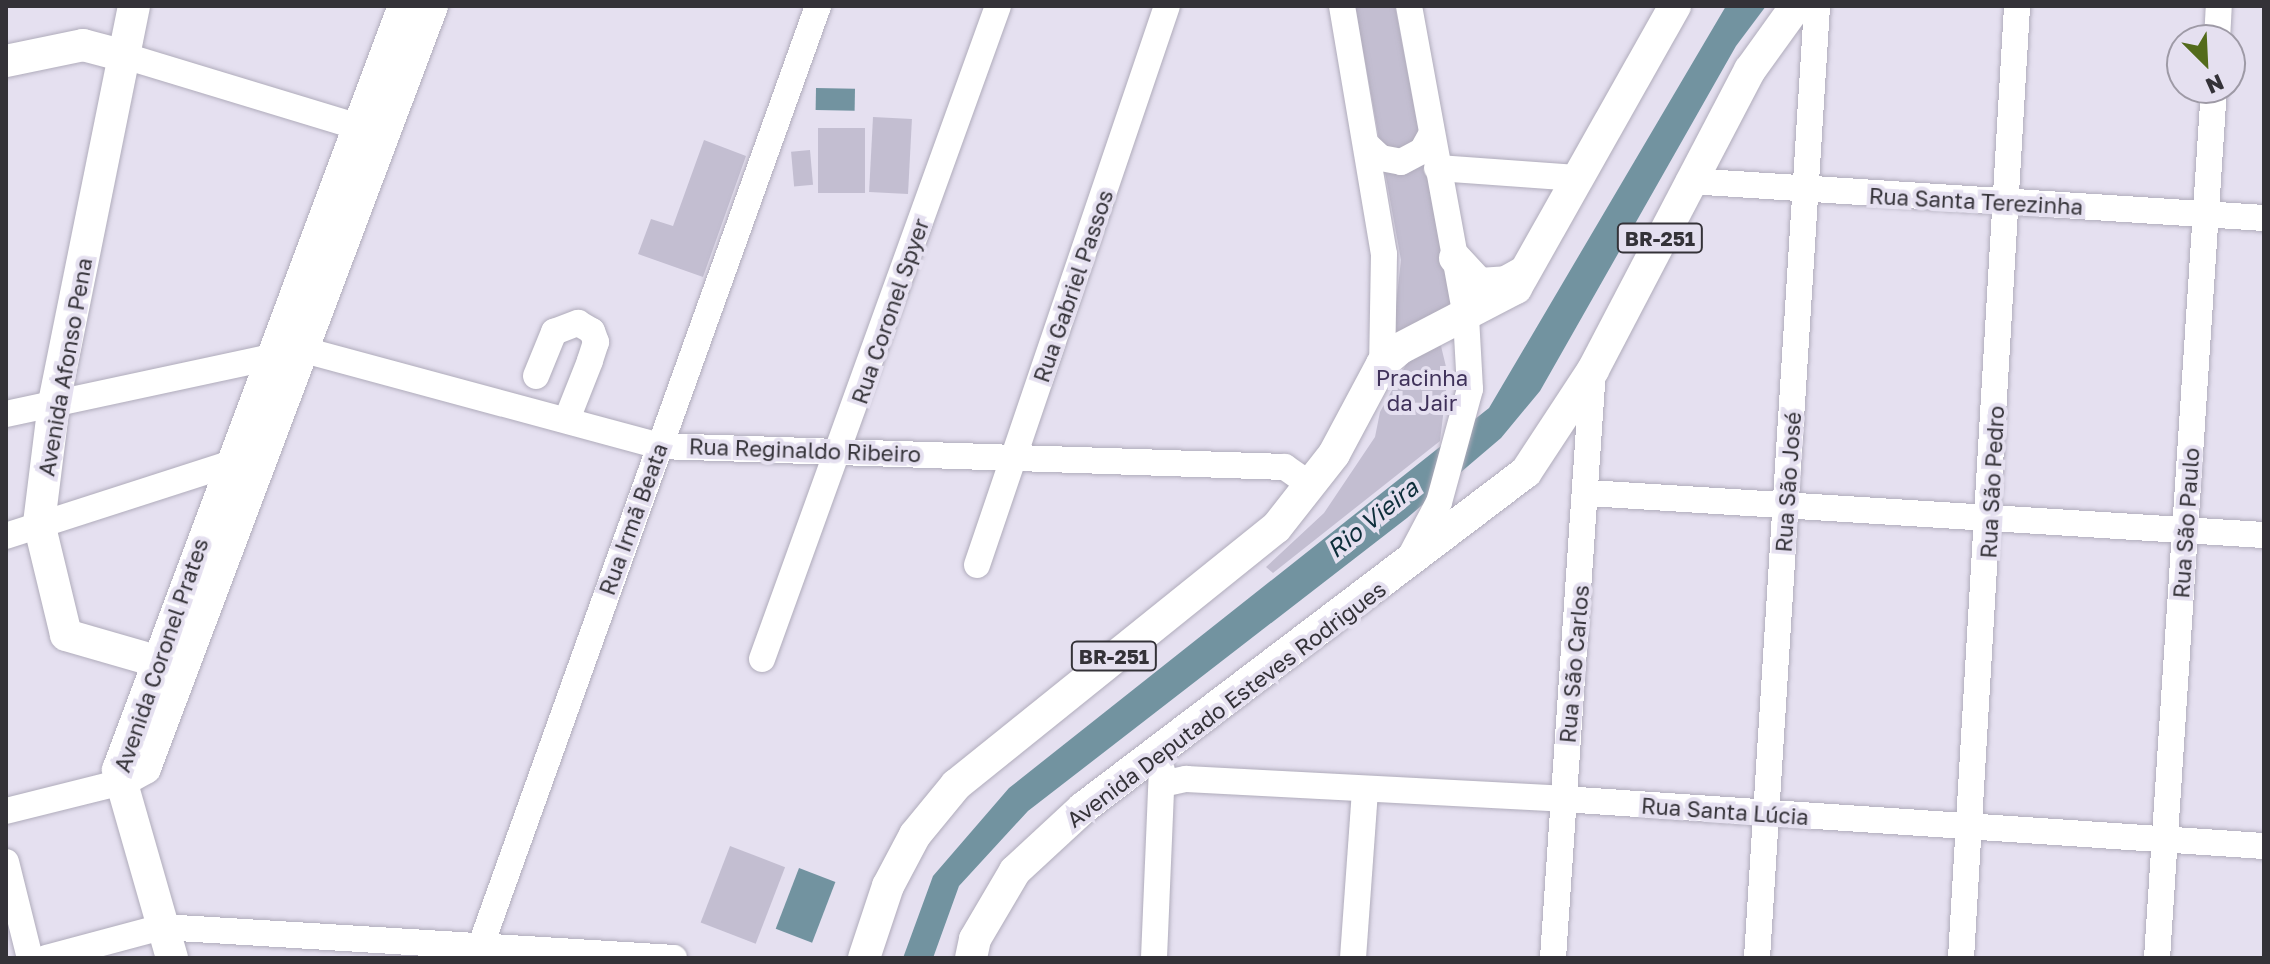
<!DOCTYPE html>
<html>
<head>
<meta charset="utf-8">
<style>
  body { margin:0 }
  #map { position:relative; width:2270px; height:964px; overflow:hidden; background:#e5e0f0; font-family:"Golos Text",sans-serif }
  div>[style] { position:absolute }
  .green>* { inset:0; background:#c3bed1; transform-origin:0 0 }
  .water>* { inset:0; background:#7293a0; transform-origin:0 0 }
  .roads { filter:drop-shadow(0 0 2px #b0acbb) drop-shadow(0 0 2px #b0acbb) }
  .minor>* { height:26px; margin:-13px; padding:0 13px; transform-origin:13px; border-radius:13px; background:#fff }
  .major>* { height:32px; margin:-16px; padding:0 16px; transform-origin:16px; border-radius:16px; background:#fff }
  span { translate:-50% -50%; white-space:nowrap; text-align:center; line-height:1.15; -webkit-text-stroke:8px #e5e0f0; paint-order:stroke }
  .shield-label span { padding:2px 6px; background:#e5e0f0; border:2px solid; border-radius:6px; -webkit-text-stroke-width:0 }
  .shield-label { font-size:20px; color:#343238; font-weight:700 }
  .street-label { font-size:22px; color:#343238 }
  .park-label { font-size:22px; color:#3f315a }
  .water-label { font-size:24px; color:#0d2e3a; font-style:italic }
  .frame { position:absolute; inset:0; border:8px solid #343238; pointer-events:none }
  .north { position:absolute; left:2166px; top:24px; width:80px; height:80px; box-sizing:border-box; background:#e5e0f0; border:2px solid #9e9aa6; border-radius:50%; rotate:156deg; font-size:22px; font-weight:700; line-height:32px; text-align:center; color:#343238 }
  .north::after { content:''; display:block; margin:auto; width:28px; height:36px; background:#536b1b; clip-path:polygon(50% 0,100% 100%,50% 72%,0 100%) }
</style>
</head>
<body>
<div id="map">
  <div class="green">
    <div style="clip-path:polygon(1355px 6px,1395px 6px,1453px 312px,1391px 349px,1401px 260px)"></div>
    <div style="left:873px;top:117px;width:39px;height:75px;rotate:3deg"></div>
    <div style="left:818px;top:128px;width:47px;height:65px"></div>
    <div style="clip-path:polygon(704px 140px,746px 156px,703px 277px,638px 254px,651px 219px,673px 226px)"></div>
    <div style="left:810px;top:150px;width:35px;height:19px;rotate:85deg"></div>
    <div style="clip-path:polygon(1428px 345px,1441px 346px,1448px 375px,1440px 441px,1273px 573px,1266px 567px,1324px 513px,1375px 437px,1380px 412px,1413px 352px)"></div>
    <div style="left:730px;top:846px;width:59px;height:82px;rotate:21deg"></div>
  </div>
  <div class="water">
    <div style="clip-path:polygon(1726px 6px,1766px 6px,1736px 46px,1540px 391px,1501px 438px,1407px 518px,1028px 811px,959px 886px,933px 958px,903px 958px,933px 876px,1009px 788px,1489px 408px)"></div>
    <div style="left:816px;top:88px;width:39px;height:22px;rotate:1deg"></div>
    <div style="left:799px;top:868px;width:39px;height:65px;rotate:21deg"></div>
  </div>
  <div class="roads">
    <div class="minor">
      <div style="left:1342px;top:6px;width:252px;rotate:80.4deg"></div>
      <div style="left:1384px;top:254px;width:110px;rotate:91deg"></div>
      <div style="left:1409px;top:6px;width:316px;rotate:79.6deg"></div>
      <div style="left:1466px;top:317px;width:72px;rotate:86.8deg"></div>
      <div style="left:1470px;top:389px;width:117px;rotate:105.3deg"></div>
      <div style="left:1439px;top:502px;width:64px;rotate:117.8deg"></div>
      <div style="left:2217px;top:40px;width:34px;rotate:-87deg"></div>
      <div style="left:125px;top:56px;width:245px;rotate:16.9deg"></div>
      <div style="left:1368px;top:146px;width:18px;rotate:43deg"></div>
      <div style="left:1381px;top:158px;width:20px;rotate:11deg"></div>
      <div style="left:1401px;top:162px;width:24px;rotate:-28deg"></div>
      <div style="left:1422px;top:151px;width:18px;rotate:-61deg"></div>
      <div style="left:1437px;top:168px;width:141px;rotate:4.1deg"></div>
      <div style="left:1689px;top:181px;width:576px;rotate:3.68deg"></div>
      <div style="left:536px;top:376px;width:48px;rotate:-67.8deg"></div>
      <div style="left:554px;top:332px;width:26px;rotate:-21deg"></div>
      <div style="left:578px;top:323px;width:16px;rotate:30deg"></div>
      <div style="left:592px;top:331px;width:12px;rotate:70deg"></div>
      <div style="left:596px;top:342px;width:20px;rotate:108deg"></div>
      <div style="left:590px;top:361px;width:62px;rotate:111.6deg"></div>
      <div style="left:6px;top:414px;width:305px;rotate:-12.1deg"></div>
      <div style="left:304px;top:350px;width:368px;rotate:15.1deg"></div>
      <div style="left:659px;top:446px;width:626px;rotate:1.92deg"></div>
      <div style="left:1285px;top:467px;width:32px;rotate:35deg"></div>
      <div style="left:1588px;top:493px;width:677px;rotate:3.56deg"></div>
      <div style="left:6px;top:536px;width:234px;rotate:-17.9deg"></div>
      <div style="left:977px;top:565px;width:590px;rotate:-71.23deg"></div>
      <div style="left:762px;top:659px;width:694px;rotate:-70.13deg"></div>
      <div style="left:1162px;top:784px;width:25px;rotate:-12deg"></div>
      <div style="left:1186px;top:779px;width:378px;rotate:3deg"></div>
      <div style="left:1563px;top:799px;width:703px;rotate:3.84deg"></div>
      <div style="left:6px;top:811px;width:115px;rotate:-14deg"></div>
      <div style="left:6px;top:862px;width:99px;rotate:76deg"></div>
      <div style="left:482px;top:942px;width:994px;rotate:-70.25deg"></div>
      <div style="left:46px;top:958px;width:120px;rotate:-15deg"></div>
      <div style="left:162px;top:927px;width:513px;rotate:3.46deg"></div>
      <div style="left:1154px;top:958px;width:188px;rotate:-87.6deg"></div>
      <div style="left:1353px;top:958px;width:168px;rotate:-85.9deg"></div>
      <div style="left:1553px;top:958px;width:589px;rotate:-86.11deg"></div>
      <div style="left:1757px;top:958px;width:954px;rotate:-86.39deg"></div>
      <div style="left:1961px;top:958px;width:954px;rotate:-86.63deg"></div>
      <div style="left:2157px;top:958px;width:872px;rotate:-86.25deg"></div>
    </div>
    <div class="major">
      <div style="left:134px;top:6px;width:405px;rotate:101.4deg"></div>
      <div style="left:54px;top:403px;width:121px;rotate:97.1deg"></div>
      <div style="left:39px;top:523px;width:115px;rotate:76.4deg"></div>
      <div style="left:66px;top:635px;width:116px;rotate:16.1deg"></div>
      <div style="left:6px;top:61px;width:79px;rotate:-11.7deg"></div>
      <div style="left:83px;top:45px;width:43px;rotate:14.7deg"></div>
      <div style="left:1455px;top:258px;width:35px;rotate:47deg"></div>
      <div style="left:1479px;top:284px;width:27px;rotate:-4deg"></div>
      <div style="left:1506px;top:282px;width:18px;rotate:-29deg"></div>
      <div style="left:118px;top:783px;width:31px;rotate:-29deg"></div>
      <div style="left:145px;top:768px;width:814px;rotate:-69.36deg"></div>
      <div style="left:172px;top:958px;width:196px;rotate:-106deg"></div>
      <div style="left:118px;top:770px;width:816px;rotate:-69.48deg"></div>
      <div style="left:864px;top:958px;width:76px;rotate:-71.6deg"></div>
      <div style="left:888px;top:886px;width:58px;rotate:-62.1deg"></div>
      <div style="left:915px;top:835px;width:65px;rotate:-50.6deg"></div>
      <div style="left:956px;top:785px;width:410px;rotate:-38.8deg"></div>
      <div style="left:1276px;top:528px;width:94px;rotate:-51.9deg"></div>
      <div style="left:1334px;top:454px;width:102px;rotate:-61.9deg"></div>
      <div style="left:1382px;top:364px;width:23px;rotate:-41deg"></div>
      <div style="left:1399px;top:349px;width:132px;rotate:-27.5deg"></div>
      <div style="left:1516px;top:288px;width:324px;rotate:-60.6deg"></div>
      <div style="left:971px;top:958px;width:19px;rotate:-78deg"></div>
      <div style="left:975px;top:939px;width:79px;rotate:-59.5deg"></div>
      <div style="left:1015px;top:871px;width:93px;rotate:-42.8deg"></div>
      <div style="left:1083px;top:808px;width:556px;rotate:-37.18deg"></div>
      <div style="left:1526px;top:472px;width:122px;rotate:-56.7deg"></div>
      <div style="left:1593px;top:370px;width:339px;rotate:-62.4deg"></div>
      <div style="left:1750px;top:70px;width:79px;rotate:-54.3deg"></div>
    </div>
  </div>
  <div class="shield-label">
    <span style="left:1660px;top:238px">BR-251</span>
    <span style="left:1114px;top:656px">BR-251</span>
  </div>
  <div class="street-label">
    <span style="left:1976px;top:201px;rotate:3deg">Rua Santa Terezinha</span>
    <span style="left:1073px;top:286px;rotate:-71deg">Rua Gabriel Passos</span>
    <span style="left:890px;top:311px;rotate:-71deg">Rua Coronel Spyer</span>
    <span style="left:65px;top:367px;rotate:-80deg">Avenida Afonso Pena</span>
    <span style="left:805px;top:450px;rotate:2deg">Rua Reginaldo Ribeiro</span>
    <span style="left:1788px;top:482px;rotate:-86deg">Rua São José</span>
    <span style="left:1992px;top:482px;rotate:-87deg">Rua São Pedro</span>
    <span style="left:633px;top:519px;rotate:-70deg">Rua Irmã Beata</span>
    <span style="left:2186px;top:523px;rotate:-86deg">Rua São Paulo</span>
    <span style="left:161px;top:655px;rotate:-71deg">Avenida Coronel Prates</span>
    <span style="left:1574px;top:664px;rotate:-85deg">Rua São Carlos</span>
    <span style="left:1226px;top:704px;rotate:-37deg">Avenida Deputado Esteves Rodrigues</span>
    <span style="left:1725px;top:811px;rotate:4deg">Rua Santa Lúcia</span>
  </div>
  <div class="park-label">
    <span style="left:1422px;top:390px">Pracinha<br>da Jair</span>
  </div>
  <div class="water-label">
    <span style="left:1372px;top:518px;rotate:-39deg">Rio Vieira</span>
  </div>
  <div class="frame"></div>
  <div class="north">N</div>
</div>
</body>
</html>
